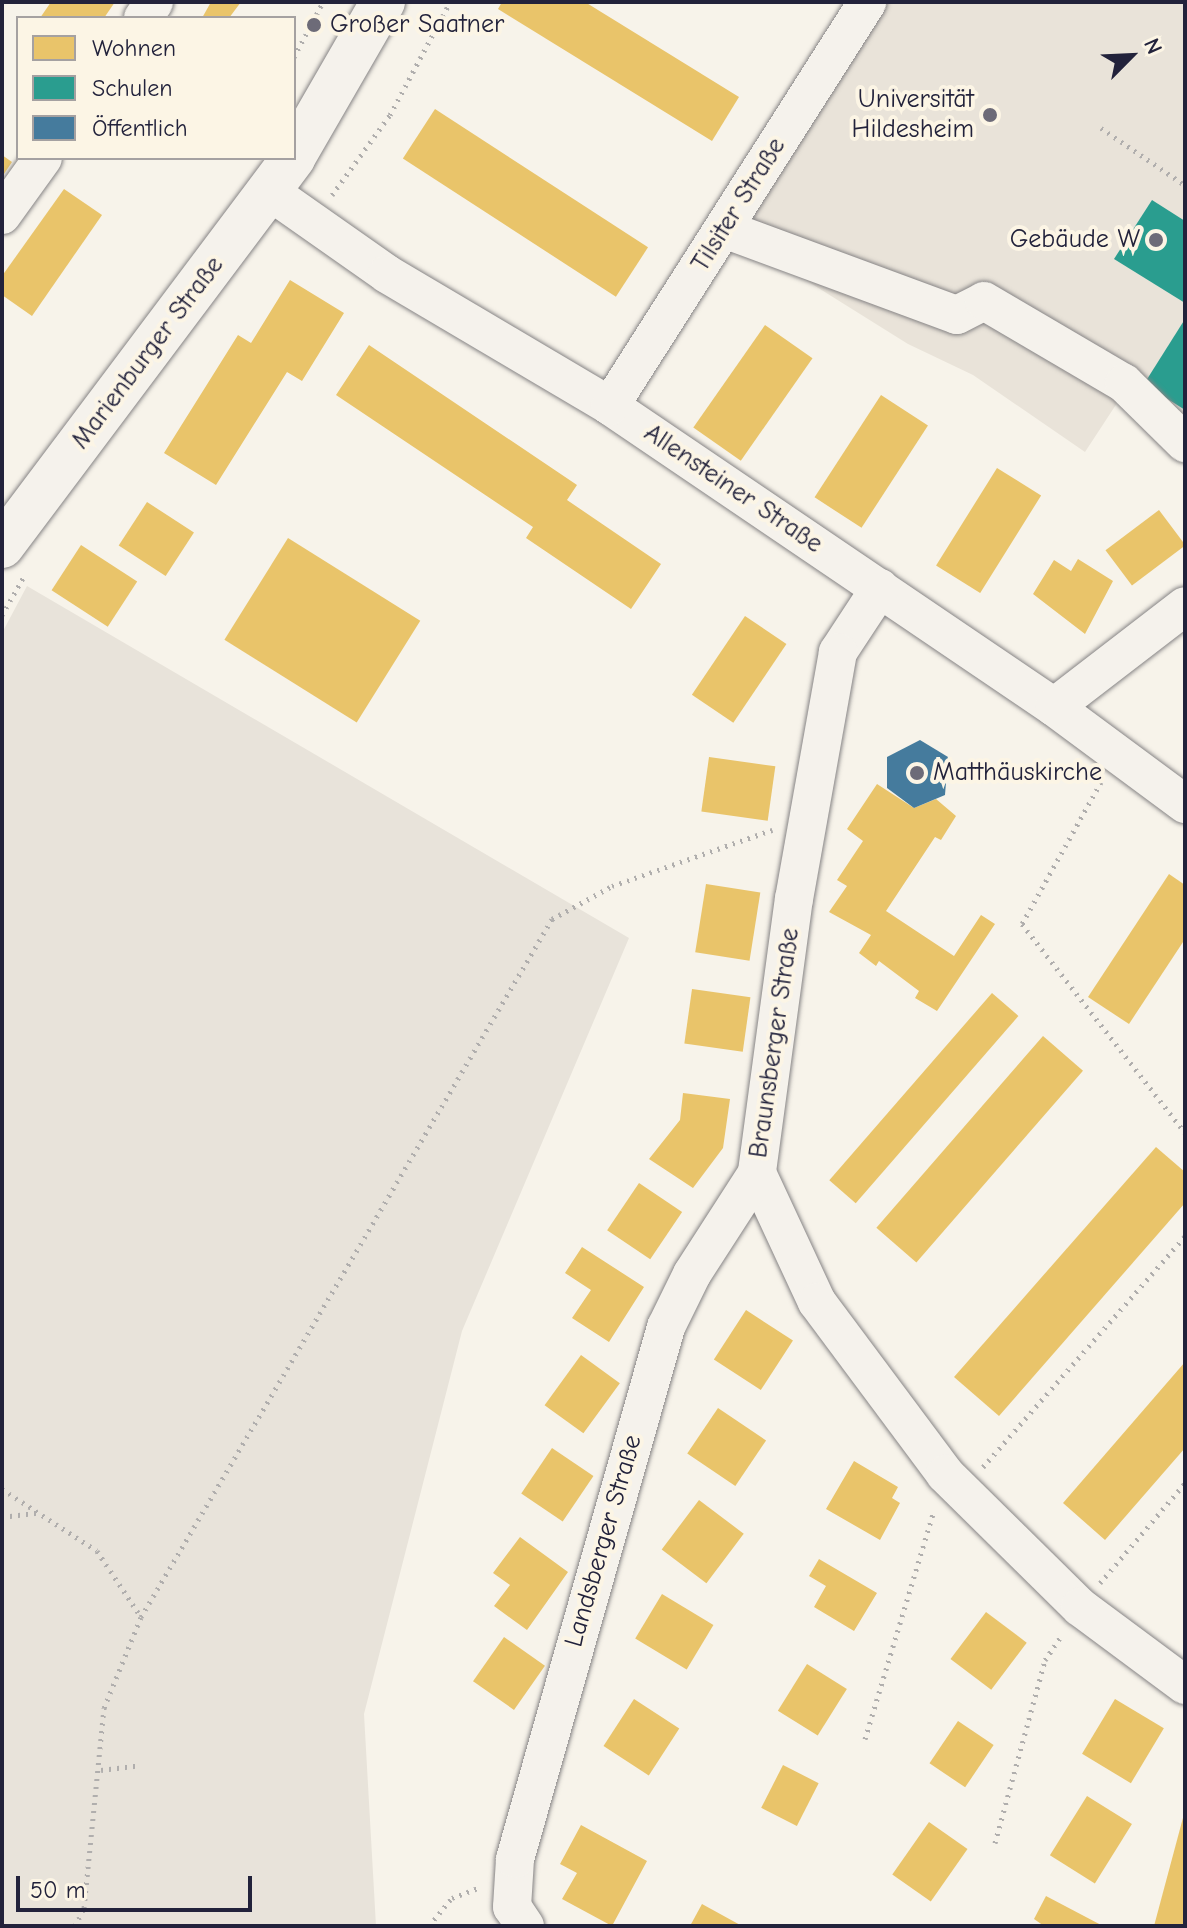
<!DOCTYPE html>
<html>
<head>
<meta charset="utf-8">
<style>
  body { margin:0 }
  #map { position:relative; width:1187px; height:1928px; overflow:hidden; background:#f7f3ea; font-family:"Comic Neue",sans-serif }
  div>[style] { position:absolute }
  .built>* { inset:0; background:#e9e3d9 }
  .green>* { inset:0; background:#e8e3da }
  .homes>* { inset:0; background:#e9c46a; transform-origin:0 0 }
  .schools>* { inset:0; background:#2a9d8f }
  .public>* { inset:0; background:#457b9d }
  .path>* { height:5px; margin-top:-2.5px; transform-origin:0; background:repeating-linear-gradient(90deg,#b0aead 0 2px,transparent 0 8px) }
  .roads { filter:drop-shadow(0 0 2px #868485) drop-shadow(0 0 2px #868485) }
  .minor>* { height:38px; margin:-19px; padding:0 19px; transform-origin:19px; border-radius:19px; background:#f5f2ec }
  .major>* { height:44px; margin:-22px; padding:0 22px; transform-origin:22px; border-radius:22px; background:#f5f2ec }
  .dots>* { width:22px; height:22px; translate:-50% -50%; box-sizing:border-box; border:4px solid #fcf5e5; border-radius:50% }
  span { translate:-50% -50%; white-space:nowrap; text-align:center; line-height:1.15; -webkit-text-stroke:8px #fcf5e5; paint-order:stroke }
  .poi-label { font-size:26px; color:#22223b }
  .left { translate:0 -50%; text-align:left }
  .right { translate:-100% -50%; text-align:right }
  .street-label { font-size:26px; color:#22223b }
  .frame { position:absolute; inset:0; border:4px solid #22223b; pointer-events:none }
  .legend { position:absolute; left:16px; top:16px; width:280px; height:144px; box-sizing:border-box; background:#fcf5e5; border:2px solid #a5a1a1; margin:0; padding:10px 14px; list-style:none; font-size:24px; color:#22223b }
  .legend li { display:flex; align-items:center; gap:16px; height:40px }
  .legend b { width:40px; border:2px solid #a5a1a1 }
  .north { position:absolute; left:1091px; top:16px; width:80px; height:80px; -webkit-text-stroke:6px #fcf5e5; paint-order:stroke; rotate:66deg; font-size:22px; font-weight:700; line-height:32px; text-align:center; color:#22223b }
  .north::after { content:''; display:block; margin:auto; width:28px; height:36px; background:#22223b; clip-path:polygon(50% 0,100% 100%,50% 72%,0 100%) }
  .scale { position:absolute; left:16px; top:1876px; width:236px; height:36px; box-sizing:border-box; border:4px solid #22223b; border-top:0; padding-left:10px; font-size:24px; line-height:28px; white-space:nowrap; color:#22223b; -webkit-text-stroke:6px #fcf5e5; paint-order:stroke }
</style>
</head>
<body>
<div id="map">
  <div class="built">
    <div style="clip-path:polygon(866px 2px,1185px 2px,1185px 455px,1123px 394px,1085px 452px,973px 375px,908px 344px,724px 229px)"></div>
  </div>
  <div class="green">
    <div style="clip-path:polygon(27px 586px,629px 938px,462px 1331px,364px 1714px,376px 1926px,2px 1926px,2px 633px)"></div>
  </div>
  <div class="homes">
    <div style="clip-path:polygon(51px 2px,115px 2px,104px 18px,40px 18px)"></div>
    <div style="clip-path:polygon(211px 2px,241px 2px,229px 18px,202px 18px)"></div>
    <div style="clip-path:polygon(502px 2px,585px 2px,739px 97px,712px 141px,498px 9px)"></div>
    <div style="left:435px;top:109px;width:254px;height:59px;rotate:33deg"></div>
    <div style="clip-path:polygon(2px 155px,12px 162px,2px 177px)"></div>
    <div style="clip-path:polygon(64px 189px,102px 215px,32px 316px,2px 295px,2px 276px)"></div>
    <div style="clip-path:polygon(290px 280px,344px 313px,302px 381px,287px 372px,216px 485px,164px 453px,238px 335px,251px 343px)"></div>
    <div style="left:765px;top:325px;width:58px;height:125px;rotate:35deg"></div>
    <div style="clip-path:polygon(369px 345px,577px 485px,567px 500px,661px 564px,631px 609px,526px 538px,533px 527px,336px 395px)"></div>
    <div style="left:881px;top:395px;width:56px;height:122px;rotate:33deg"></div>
    <div style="left:997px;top:468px;width:52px;height:115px;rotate:32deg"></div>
    <div style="left:147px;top:502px;width:56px;height:52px;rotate:33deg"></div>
    <div style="left:1159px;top:510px;width:44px;height:67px;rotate:53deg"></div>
    <div style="left:288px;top:538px;width:156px;height:120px;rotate:32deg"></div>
    <div style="left:81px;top:545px;width:67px;height:54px;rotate:33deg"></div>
    <div style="clip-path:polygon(1078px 559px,1113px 581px,1085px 634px,1033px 594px,1054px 560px,1071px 571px)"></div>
    <div style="left:745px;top:616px;width:50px;height:95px;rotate:34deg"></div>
    <div style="left:709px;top:757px;width:67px;height:55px;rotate:8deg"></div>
    <div style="clip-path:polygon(877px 784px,914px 808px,936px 799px,956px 816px,941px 840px,935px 837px,886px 911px,954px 956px,981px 915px,995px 924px,937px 1011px,915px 998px,919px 991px,879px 961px,876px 966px,859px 953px,871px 935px,829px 912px,847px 886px,837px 880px,863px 841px,847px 829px)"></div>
    <div style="clip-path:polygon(1169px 874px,1185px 885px,1185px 939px,1129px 1024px,1088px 997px)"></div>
    <div style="left:706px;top:884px;width:55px;height:69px;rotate:9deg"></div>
    <div style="left:692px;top:989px;width:59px;height:55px;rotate:8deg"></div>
    <div style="left:992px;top:993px;width:35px;height:248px;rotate:41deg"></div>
    <div style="left:1043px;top:1036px;width:53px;height:254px;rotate:41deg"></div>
    <div style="clip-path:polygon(683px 1093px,730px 1099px,723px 1148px,693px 1188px,649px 1159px,680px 1120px)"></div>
    <div style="clip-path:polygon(1156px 1147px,1185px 1172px,1185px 1203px,999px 1416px,954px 1377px)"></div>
    <div style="left:639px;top:1183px;width:52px;height:57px;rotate:34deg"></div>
    <div style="clip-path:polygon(582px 1247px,644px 1287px,609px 1342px,572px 1318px,591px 1290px,565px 1273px)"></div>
    <div style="left:746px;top:1310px;width:56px;height:59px;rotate:33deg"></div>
    <div style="left:581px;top:1355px;width:48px;height:62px;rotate:36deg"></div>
    <div style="clip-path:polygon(1185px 1362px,1185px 1448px,1105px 1540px,1063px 1503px)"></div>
    <div style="left:718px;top:1408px;width:58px;height:55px;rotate:34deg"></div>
    <div style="left:552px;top:1448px;width:50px;height:55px;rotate:34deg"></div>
    <div style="clip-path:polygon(854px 1461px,898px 1487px,892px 1498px,900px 1503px,880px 1540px,826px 1509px)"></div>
    <div style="left:699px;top:1500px;width:56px;height:62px;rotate:37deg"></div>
    <div style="clip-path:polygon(520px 1537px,568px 1572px,527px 1630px,494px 1606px,510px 1585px,493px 1573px)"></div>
    <div style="clip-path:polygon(819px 1559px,877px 1593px,854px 1631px,814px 1607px,826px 1586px,809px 1576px)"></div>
    <div style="left:662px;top:1594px;width:60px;height:52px;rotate:31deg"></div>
    <div style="left:986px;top:1612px;width:51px;height:59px;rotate:37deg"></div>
    <div style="left:504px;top:1637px;width:50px;height:54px;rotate:35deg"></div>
    <div style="left:807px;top:1664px;width:47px;height:55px;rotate:32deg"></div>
    <div style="left:634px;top:1699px;width:54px;height:56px;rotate:33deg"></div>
    <div style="left:1115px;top:1699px;width:57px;height:64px;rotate:31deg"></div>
    <div style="left:958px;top:1721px;width:43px;height:51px;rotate:34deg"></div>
    <div style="left:783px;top:1765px;width:40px;height:48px;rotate:27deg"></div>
    <div style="left:1087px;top:1796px;width:53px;height:70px;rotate:32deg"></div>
    <div style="clip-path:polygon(1184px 1814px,1185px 1926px,1154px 1926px)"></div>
    <div style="left:929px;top:1822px;width:47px;height:64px;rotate:35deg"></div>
    <div style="clip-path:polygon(581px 1825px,647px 1861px,612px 1926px,562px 1899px,577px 1873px,560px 1864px)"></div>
    <div style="clip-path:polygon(1046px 1896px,1103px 1926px,1044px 1926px,1034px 1919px)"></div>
    <div style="clip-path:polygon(702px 1904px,742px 1926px,690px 1926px)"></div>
  </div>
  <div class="schools">
    <div style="clip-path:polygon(1152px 200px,1185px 221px,1185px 303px,1114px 259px)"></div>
    <div style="clip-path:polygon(1185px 319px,1185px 410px,1144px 384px)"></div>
  </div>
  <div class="public">
    <div style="clip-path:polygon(920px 740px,948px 757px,945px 795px,914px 808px,887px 788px,887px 757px)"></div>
  </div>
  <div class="path">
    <div style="left:294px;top:57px;width:62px;rotate:-62.2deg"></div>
    <div style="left:1101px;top:128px;width:102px;rotate:34.2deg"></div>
    <div style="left:332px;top:195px;width:99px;rotate:-54.1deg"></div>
    <div style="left:390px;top:115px;width:128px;rotate:-62deg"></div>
    <div style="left:2px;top:615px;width:43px;rotate:-60.4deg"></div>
    <div style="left:1101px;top:782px;width:162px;rotate:119.1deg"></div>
    <div style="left:1022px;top:924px;width:265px;rotate:52deg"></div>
    <div style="left:983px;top:1467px;width:307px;rotate:-48.8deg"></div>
    <div style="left:2px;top:1489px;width:113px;rotate:33.1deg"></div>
    <div style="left:97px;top:1551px;width:79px;rotate:56.3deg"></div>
    <div style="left:2px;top:1517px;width:35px;rotate:-7deg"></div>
    <div style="left:1100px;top:1583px;width:131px;rotate:-49.6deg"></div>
    <div style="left:865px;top:1739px;width:239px;rotate:-73.2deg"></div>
    <div style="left:101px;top:1770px;width:35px;rotate:-7deg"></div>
    <div style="left:995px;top:1843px;width:190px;rotate:-74.7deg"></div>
    <div style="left:1045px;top:1660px;width:29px;rotate:-56deg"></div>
    <div style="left:75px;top:1926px;width:20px;rotate:-63deg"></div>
    <div style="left:84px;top:1908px;width:201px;rotate:-84.3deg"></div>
    <div style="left:104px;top:1708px;width:98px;rotate:-67.9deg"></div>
    <div style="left:141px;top:1617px;width:810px;rotate:-59.51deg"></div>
    <div style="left:552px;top:919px;width:68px;rotate:-28.8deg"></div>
    <div style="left:612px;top:886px;width:170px;rotate:-19.3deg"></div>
    <div style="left:429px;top:1926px;width:36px;rotate:-51deg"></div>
    <div style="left:452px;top:1898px;width:31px;rotate:-21deg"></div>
  </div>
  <div class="roads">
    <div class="minor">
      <div style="left:143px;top:18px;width:19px;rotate:-55deg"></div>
      <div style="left:269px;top:191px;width:144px;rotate:35.1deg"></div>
      <div style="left:387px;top:274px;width:259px;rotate:30.6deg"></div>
      <div style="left:610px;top:406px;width:536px;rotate:34.13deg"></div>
      <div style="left:1054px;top:707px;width:163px;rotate:36.5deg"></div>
      <div style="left:2px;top:215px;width:70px;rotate:-54.3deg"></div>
      <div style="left:724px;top:229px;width:248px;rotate:20.3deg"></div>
      <div style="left:957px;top:315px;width:30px;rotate:-27deg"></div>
      <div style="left:984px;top:301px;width:162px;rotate:30.4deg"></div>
      <div style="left:1124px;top:383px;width:86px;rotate:44.5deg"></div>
      <div style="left:610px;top:406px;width:479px;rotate:-57.5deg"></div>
      <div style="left:880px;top:588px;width:77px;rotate:123.3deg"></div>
      <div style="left:838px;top:652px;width:250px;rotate:100.1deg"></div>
      <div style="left:794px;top:898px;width:277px;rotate:97.7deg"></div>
      <div style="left:757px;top:1173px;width:142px;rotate:65.1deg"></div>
      <div style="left:817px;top:1302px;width:214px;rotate:53.3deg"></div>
      <div style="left:945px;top:1474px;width:190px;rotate:44.6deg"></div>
      <div style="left:1080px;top:1607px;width:131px;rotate:36.6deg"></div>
      <div style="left:1054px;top:707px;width:165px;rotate:-37.6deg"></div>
      <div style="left:525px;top:1926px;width:23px;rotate:-124deg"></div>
      <div style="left:512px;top:1907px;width:48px;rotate:-86.4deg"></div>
      <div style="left:515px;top:1859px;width:553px;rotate:-74.15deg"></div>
      <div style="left:666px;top:1327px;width:59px;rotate:-63.9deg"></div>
      <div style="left:692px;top:1274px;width:120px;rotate:-57.2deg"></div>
    </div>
    <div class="major">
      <div style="left:294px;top:156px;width:178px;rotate:-60deg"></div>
      <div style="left:2px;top:546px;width:485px;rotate:-53.1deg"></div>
    </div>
  </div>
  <div class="dots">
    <div style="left:314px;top:25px;background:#6d6b78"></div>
    <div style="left:990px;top:115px;background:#6d6b78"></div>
    <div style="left:1156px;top:240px;background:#6d6b78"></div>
    <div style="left:917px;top:773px;background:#6d6b78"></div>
  </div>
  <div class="poi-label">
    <span class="left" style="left:330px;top:25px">Großer Saatner</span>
    <span class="right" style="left:974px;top:115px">Universität<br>Hildesheim</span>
    <span class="right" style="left:1140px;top:240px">Gebäude W</span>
    <span class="left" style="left:933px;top:773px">Matthäuskirche</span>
  </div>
  <div class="street-label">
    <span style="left:739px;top:205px;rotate:-58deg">Tilsiter Straße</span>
    <span style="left:148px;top:353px;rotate:-53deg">Marienburger Straße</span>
    <span style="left:733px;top:489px;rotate:34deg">Allensteiner Straße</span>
    <span style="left:775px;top:1043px;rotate:-82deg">Braunsberger Straße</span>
    <span style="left:604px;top:1541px;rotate:-74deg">Landsberger Straße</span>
  </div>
  <div class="frame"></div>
  <ul class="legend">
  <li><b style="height:22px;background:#e9c46a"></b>Wohnen</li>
  <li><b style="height:22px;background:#2a9d8f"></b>Schulen</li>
  <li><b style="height:22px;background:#457b9d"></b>Öffentlich</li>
  </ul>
  <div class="north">N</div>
  <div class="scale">50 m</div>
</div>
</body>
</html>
